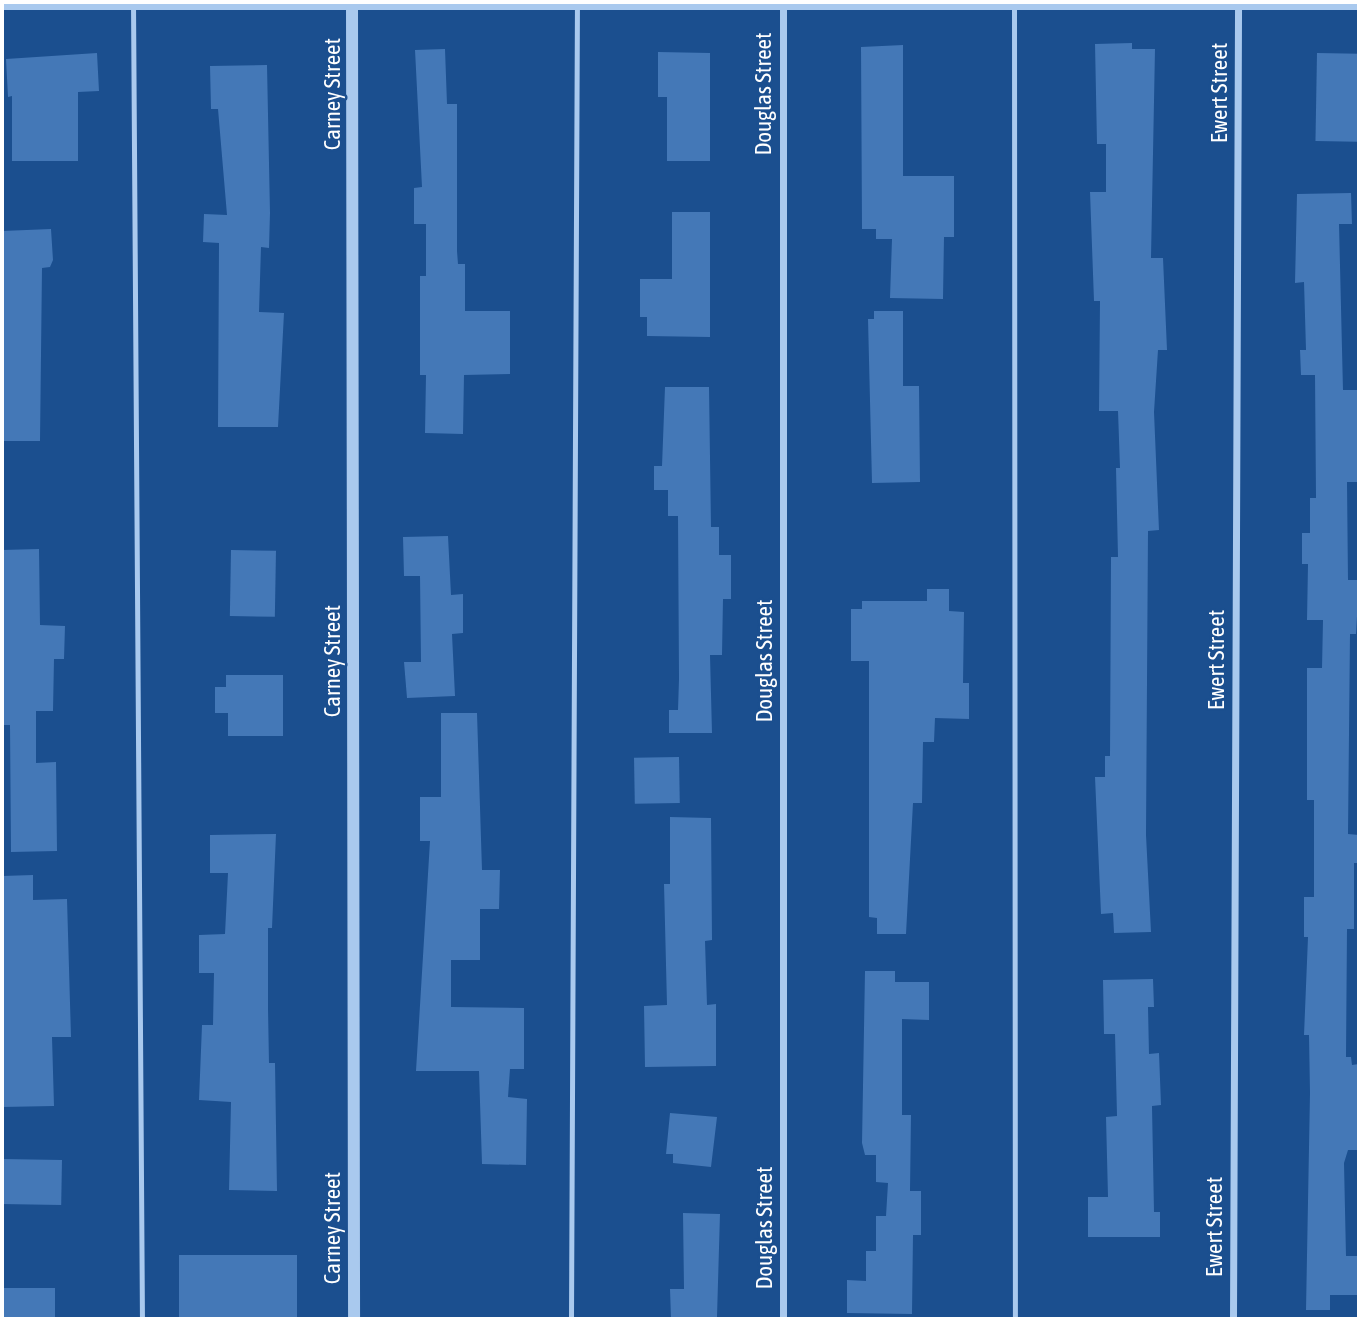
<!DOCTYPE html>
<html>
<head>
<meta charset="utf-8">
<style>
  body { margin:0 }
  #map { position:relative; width:1361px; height:1321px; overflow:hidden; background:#1b4f8f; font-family:"Asap Condensed",sans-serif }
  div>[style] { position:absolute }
  .building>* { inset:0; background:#4478b7; transform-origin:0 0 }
  .service>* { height:5px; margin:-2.5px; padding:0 2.5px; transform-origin:2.5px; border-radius:2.5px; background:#a9c9ee }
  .minor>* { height:7px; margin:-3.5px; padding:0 3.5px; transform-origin:3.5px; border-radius:3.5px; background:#a9c9ee }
  .tertiary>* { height:12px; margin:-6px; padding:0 6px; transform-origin:6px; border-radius:6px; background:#a9c9ee }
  span { translate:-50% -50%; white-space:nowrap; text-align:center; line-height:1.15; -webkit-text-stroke:5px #1b4f8f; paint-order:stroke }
  .street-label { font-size:23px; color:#fff }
  .frame { position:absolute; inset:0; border:4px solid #fff; pointer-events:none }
</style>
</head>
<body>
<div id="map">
  <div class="building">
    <div style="clip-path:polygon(1132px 43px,1132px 49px,1155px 49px,1151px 258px,1163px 258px,1167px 350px,1158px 350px,1154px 412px,1159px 530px,1148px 531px,1146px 835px,1151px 932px,1114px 933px,1113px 913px,1101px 914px,1095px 777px,1105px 777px,1105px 756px,1110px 756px,1111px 557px,1118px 557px,1116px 468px,1120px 468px,1118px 411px,1099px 411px,1100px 301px,1094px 301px,1090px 192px,1106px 192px,1106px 144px,1097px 144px,1095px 44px)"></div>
    <div style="clip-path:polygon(903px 45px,903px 176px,954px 176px,954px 237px,944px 237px,943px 299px,890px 298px,892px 239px,876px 239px,876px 229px,862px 229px,861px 47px)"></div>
    <div style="clip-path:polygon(445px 49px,447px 104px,457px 104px,457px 251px,458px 264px,465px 264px,465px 311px,510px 311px,510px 374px,464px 375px,463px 434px,425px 433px,426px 375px,420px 375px,420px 276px,426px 276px,426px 224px,414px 224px,414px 188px,422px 187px,415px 50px)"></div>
    <div style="clip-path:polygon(658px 52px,710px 53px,710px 161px,667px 161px,667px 97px,658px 97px)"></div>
    <div style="clip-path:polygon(97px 53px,99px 91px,78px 92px,78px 161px,12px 161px,12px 96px,8px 97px,6px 59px)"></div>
    <div style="left:1317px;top:53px;width:42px;height:88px;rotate:1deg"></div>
    <div style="clip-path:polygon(267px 65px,270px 213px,269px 248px,261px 247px,259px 312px,284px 313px,278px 427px,218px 427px,219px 243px,203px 242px,204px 214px,227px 215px,218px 109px,211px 109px,210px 66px)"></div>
    <div style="clip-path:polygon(1351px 193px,1352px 224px,1339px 224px,1343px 390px,1359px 390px,1359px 482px,1347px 482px,1348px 580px,1359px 580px,1356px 634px,1350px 634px,1348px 834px,1359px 835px,1359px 863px,1354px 863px,1354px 929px,1347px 929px,1346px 1057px,1351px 1057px,1352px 1065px,1359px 1064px,1359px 1117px,1358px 1150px,1348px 1150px,1344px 1163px,1346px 1256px,1359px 1256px,1359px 1295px,1330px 1295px,1330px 1310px,1306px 1310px,1310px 1093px,1309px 1035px,1304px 1035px,1308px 937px,1304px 937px,1304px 897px,1314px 897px,1314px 800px,1307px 800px,1307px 668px,1322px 668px,1323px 620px,1307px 620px,1308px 564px,1302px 564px,1302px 533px,1310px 533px,1310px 498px,1316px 498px,1315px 375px,1301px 375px,1300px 350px,1306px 350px,1304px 282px,1295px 283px,1297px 194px)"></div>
    <div style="clip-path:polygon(672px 212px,710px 212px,710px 337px,647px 336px,647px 317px,640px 317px,640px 279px,672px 279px)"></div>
    <div style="clip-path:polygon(51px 229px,53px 260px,50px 267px,42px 268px,40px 441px,2px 441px,2px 231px)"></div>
    <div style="clip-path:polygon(874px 311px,903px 311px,903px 386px,919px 386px,920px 482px,872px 483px,868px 319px,874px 319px)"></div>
    <div style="clip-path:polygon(665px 387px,709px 387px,711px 527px,719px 527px,719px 555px,731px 555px,731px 599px,723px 599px,722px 655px,710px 655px,712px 733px,669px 733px,669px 710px,678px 710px,679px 679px,678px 516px,668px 516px,668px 490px,654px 490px,654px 466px,662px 466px)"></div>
    <div style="clip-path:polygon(448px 536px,451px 595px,463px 594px,463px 633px,452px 634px,455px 696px,407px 698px,404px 662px,421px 662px,420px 576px,404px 576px,403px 537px)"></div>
    <div style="clip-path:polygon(39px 549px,40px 625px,65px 626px,64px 659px,54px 659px,53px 711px,36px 711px,36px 763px,56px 762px,57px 851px,11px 852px,10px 725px,2px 725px,2px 550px)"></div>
    <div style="left:231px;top:550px;width:45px;height:66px;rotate:1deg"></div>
    <div style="clip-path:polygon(927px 589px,949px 589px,949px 611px,964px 612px,963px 683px,969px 683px,969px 719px,935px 718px,934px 742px,923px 742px,922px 803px,913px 803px,906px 934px,877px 934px,877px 918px,869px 917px,869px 661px,851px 661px,851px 609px,862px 609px,862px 601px,927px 601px)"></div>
    <div style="clip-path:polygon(226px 675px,283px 675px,283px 736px,228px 736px,228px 713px,215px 713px,215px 687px,226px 687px)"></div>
    <div style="clip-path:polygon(441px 713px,477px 713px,482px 870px,500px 870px,499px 909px,480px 909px,480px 960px,451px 960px,451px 1007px,524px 1008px,524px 1069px,510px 1069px,508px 1097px,527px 1099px,526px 1165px,482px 1164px,479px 1071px,416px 1071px,430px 841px,420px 841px,420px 797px,441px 797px)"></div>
    <div style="left:679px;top:757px;width:46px;height:45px;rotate:89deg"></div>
    <div style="clip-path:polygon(670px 817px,711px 818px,712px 940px,705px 941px,707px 1005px,716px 1004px,716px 1066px,645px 1067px,644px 1006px,667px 1005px,664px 884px,670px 884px)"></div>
    <div style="clip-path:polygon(276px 834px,272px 928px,268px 928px,268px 1008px,269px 1063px,275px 1063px,277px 1191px,229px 1190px,231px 1102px,199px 1100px,202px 1025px,213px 1025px,214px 973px,199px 973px,199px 935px,225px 934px,228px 873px,210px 873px,210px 835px)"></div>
    <div style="clip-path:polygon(33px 875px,33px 900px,67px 899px,71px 1037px,52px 1037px,54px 1106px,2px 1107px,2px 876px)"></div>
    <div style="clip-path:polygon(865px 971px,895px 971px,895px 982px,929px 982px,929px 1020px,902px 1019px,902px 1115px,911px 1115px,910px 1191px,921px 1191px,921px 1235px,913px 1235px,912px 1314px,847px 1313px,847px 1280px,866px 1281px,866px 1251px,876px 1251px,876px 1216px,886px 1216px,888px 1183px,876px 1182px,876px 1155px,865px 1155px,862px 1143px)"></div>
    <div style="clip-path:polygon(1153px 979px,1154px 1007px,1148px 1007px,1149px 1054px,1159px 1053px,1161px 1105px,1152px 1106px,1154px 1212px,1160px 1212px,1160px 1237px,1088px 1237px,1088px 1197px,1108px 1197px,1106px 1117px,1117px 1116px,1115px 1034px,1104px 1034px,1103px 980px)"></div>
    <div style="clip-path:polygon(670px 1113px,717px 1117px,711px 1167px,673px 1163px,673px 1154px,666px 1154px)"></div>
    <div style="left:2px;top:1159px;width:60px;height:45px;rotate:1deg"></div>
    <div style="clip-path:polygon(683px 1213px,720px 1214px,717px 1317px,713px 1319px,671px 1319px,670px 1289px,684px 1289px)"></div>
    <div style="left:179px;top:1255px;width:118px;height:64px"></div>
    <div style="left:2px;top:1288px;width:53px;height:31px"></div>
  </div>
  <div class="service">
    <div style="left:133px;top:2px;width:1317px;rotate:89.61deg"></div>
    <div style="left:1014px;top:2px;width:1317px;rotate:89.96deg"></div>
    <div style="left:571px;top:1319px;width:1317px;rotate:-89.74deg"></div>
  </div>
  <div class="minor">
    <div style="left:783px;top:2px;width:1317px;rotate:90deg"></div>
    <div style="left:2px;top:6px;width:1357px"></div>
    <div style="left:1233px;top:1319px;width:1317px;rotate:-89.78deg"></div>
  </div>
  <div class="tertiary">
    <div style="left:352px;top:2px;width:1317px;rotate:89.91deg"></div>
  </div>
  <div class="street-label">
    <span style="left:1219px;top:93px;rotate:-90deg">Ewert Street</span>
    <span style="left:332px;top:94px;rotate:-90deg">Carney Street</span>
    <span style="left:763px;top:94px;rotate:-90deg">Douglas Street</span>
    <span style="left:1216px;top:660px;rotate:-90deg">Ewert Street</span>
    <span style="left:332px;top:661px;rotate:-90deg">Carney Street</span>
    <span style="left:764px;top:661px;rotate:-90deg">Douglas Street</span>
    <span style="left:1214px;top:1227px;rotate:-90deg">Ewert Street</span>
    <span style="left:332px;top:1228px;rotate:-90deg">Carney Street</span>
    <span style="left:764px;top:1228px;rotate:-90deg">Douglas Street</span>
  </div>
  <div class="frame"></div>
</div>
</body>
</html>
